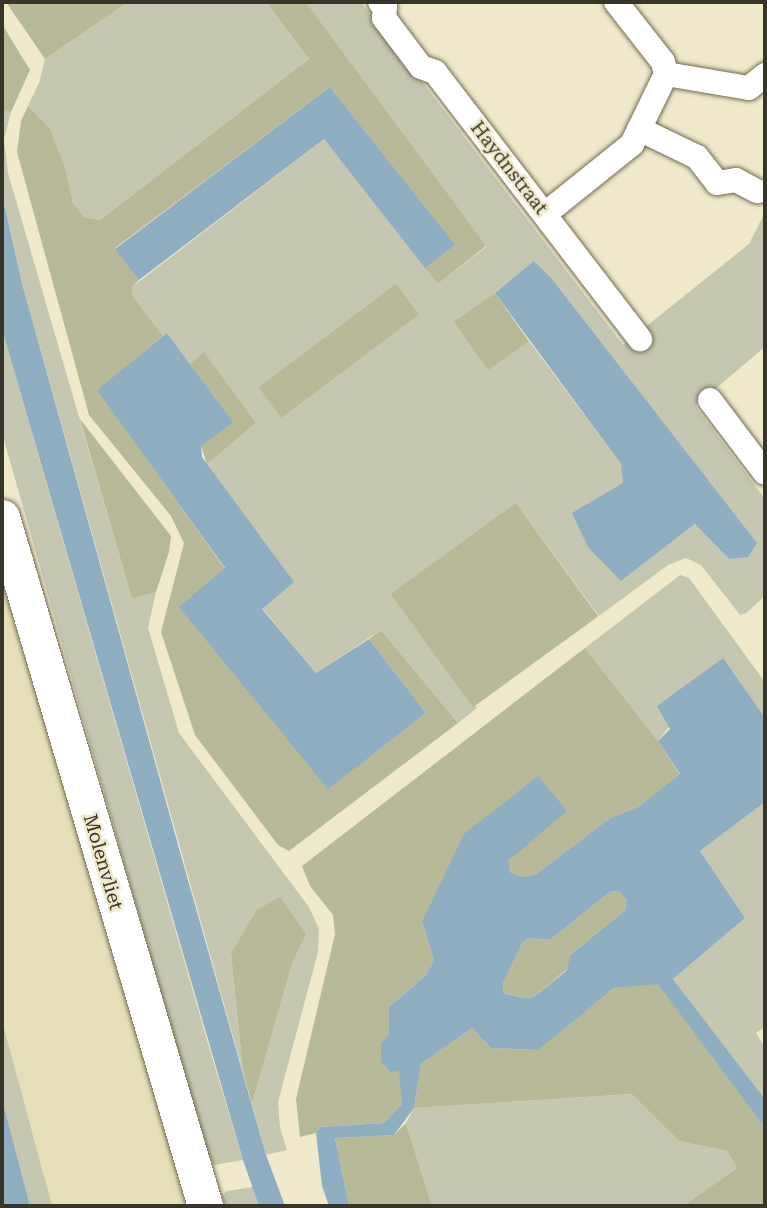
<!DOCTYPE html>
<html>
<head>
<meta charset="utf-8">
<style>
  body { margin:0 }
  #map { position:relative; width:767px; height:1208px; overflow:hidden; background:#f1e9cb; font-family:"Roboto Serif",serif }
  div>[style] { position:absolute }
  .built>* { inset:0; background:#e7dfb9 }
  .green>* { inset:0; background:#c5c7b0 }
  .forest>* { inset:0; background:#b7b999; transform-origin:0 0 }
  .water>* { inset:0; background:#8faec2 }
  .roads { filter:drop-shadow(0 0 2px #726c51) drop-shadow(0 0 2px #726c51) }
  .street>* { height:24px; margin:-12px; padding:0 12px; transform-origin:12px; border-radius:12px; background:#fff }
  .secondary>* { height:35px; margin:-17.5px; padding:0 17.5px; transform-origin:17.5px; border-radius:17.5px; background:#fff }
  span { translate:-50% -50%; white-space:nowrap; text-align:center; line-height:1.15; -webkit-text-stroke:5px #f1e9cb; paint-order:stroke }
  .street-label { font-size:19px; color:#373529 }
  .frame { position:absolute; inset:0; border:4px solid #373529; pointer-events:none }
</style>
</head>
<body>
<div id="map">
  <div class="built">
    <div style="clip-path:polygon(2px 538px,200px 1206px,2px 1206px)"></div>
  </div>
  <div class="green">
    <div style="clip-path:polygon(128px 2px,266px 2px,309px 59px,100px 220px,84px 217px,73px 203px,65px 167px,50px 128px,28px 106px,39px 83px,45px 59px)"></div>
    <div style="clip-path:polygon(evenodd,306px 2px,361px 2px,623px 345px,749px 244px,765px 212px,765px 347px,695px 406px,765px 499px,765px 596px,746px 613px,740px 615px,701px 565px,686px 558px,668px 565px,599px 616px,516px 503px,393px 597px,477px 708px,458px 723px,381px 630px,316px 673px,262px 608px,293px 581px,207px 464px,256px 423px,204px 353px,190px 364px,167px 333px,163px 336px,132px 295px,132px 287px,324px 139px,438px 284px,486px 247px,306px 2px,534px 262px,729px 559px,695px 524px,621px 581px,624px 483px,621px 464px,529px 341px,456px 324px,534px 262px)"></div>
    <div style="clip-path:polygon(2px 109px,11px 112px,4px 139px,8px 173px,132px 599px,156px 592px,148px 628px,179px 733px,309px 907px,319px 929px,318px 952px,278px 1102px,280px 1128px,287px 1150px,266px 1155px,252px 1104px,292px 964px,306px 934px,231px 953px,243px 1072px,23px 287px,2px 195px)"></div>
    <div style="clip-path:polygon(2px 329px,211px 1054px,243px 1160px,214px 1165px,207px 1155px,2px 433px)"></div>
    <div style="clip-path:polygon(680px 575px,689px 578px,765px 682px,765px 718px,722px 658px,658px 741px,585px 648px)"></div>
    <div style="clip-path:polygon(765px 802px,765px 1027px,756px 1033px,765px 1047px,765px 1099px,673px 979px,745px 918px,700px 851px)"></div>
    <div style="clip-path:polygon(2px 1021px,52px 1206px,30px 1206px,2px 1099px)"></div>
    <div style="clip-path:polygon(633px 1094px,679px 1141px,727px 1151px,737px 1168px,683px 1206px,432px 1206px,406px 1123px,414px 1108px)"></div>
    <div style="clip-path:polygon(253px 1187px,259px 1206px,225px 1206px,222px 1195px,227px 1191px)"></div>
  </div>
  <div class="forest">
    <div style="clip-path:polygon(6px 2px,128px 2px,45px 59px)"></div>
    <div style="clip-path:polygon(266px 2px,306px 2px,486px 246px,438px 284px,425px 268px,454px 245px,330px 87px,115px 248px,139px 280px,132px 287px,132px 295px,163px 336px,98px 390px,225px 569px,180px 607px,328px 788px,426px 713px,369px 639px,381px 630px,458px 723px,289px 851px,278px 845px,195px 735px,161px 632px,184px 543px,171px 516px,89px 415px,17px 152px,21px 121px,28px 106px,50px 128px,65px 167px,73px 203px,84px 217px,100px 220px,309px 59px)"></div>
    <div style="clip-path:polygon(2px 24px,30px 70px,11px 112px,2px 109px)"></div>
    <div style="left:396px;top:284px;width:38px;height:172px;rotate:53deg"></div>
    <div style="left:495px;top:293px;width:59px;height:50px;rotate:55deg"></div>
    <div style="clip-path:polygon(204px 352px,256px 423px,207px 464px,201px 446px,232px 421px,190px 364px)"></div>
    <div style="clip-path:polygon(80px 419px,171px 536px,169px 552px,156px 592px,132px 599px)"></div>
    <div style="left:516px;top:503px;width:140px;height:155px;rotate:54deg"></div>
    <div style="clip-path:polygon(585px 648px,658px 741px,680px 775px,638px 807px,610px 818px,536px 874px,522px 877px,510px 872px,507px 862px,519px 850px,422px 922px,434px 960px,426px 975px,389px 1007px,389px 1036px,401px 1076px,402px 1104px,384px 1123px,321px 1127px,316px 1133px,300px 1137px,296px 1099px,335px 934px,333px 915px,310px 886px,302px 866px)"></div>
    <div style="clip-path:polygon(611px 891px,620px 892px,627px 900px,625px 910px,571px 954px,567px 969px,534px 997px,523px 998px,503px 993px,503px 983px,523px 942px,531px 938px,550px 940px)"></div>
    <div style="clip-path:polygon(280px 897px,306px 934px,292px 964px,252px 1104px,243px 1072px,231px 953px,257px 910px)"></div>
    <div style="clip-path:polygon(658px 983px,765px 1128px,765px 1204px,762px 1206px,683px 1206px,737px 1168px,727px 1151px,679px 1141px,632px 1094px,414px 1108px,421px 1064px,472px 1028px,491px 1048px,537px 1050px,614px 988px)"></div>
    <div style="clip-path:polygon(406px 1123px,432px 1206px,349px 1206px,335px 1138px,394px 1135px)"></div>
  </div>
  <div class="water">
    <div style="clip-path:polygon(330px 87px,455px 245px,425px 268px,324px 139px,139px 280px,115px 249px)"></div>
    <div style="clip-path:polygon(2px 195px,23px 287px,180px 852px,266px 1155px,285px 1206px,259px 1206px,243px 1160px,2px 329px)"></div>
    <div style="clip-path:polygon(534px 261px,551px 278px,757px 543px,748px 557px,729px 559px,695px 524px,621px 581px,588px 547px,572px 513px,623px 483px,621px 464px,495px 293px)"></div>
    <div style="clip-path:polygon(167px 333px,233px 422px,201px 446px,202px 457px,294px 582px,262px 609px,316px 673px,369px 639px,426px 713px,328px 789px,179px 607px,225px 568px,97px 390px)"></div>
    <div style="clip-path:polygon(evenodd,723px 658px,765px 718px,765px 802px,700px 851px,745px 918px,673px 979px,765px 1099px,765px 1128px,658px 984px,614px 988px,538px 1050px,491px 1048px,472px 1028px,421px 1064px,414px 1108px,394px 1135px,335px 1138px,349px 1206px,329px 1206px,322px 1186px,316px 1133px,321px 1127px,384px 1123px,402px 1104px,399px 1070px,391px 1072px,381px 1062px,381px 1044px,389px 1035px,389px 1007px,426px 975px,434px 960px,422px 922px,464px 834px,538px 776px,567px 811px,508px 861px,510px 872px,522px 877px,536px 874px,610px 818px,638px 807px,680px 774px,658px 741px,670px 729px,657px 706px,723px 658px,611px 891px,620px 892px,627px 900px,625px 910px,570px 955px,567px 970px,534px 997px,523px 998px,503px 993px,503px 983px,523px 942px,531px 938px,550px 940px,611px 891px)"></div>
    <div style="clip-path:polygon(2px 1099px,30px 1206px,2px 1206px)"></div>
  </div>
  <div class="roads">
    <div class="street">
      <div style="left:380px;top:2px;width:7px;rotate:45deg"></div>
      <div style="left:385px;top:7px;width:11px;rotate:95deg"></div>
      <div style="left:384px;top:18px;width:61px;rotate:52.9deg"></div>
      <div style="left:421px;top:67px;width:15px;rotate:20deg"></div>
      <div style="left:435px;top:72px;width:337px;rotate:52.5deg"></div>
      <div style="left:666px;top:74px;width:84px;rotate:9.6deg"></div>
      <div style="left:749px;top:88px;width:21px;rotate:-39deg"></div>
      <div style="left:639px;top:129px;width:64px;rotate:25.8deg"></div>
      <div style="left:697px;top:157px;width:33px;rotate:52deg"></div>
      <div style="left:717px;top:183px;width:19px;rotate:-9deg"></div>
      <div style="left:736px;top:180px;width:24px;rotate:28deg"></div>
      <div style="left:545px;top:214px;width:112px;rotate:-38.8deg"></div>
      <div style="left:632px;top:144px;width:78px;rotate:-64.1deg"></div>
      <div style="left:666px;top:74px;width:12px;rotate:-104deg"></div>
      <div style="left:663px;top:62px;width:76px;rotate:-128.1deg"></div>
      <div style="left:710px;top:400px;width:91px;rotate:53deg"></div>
    </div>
    <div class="secondary">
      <div style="left:2px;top:517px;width:718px;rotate:73.58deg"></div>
    </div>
  </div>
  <div class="street-label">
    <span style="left:509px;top:168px;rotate:52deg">Haydnstraat</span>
    <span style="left:103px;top:862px;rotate:74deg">Molenvliet</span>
  </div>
  <div class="frame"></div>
</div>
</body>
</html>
